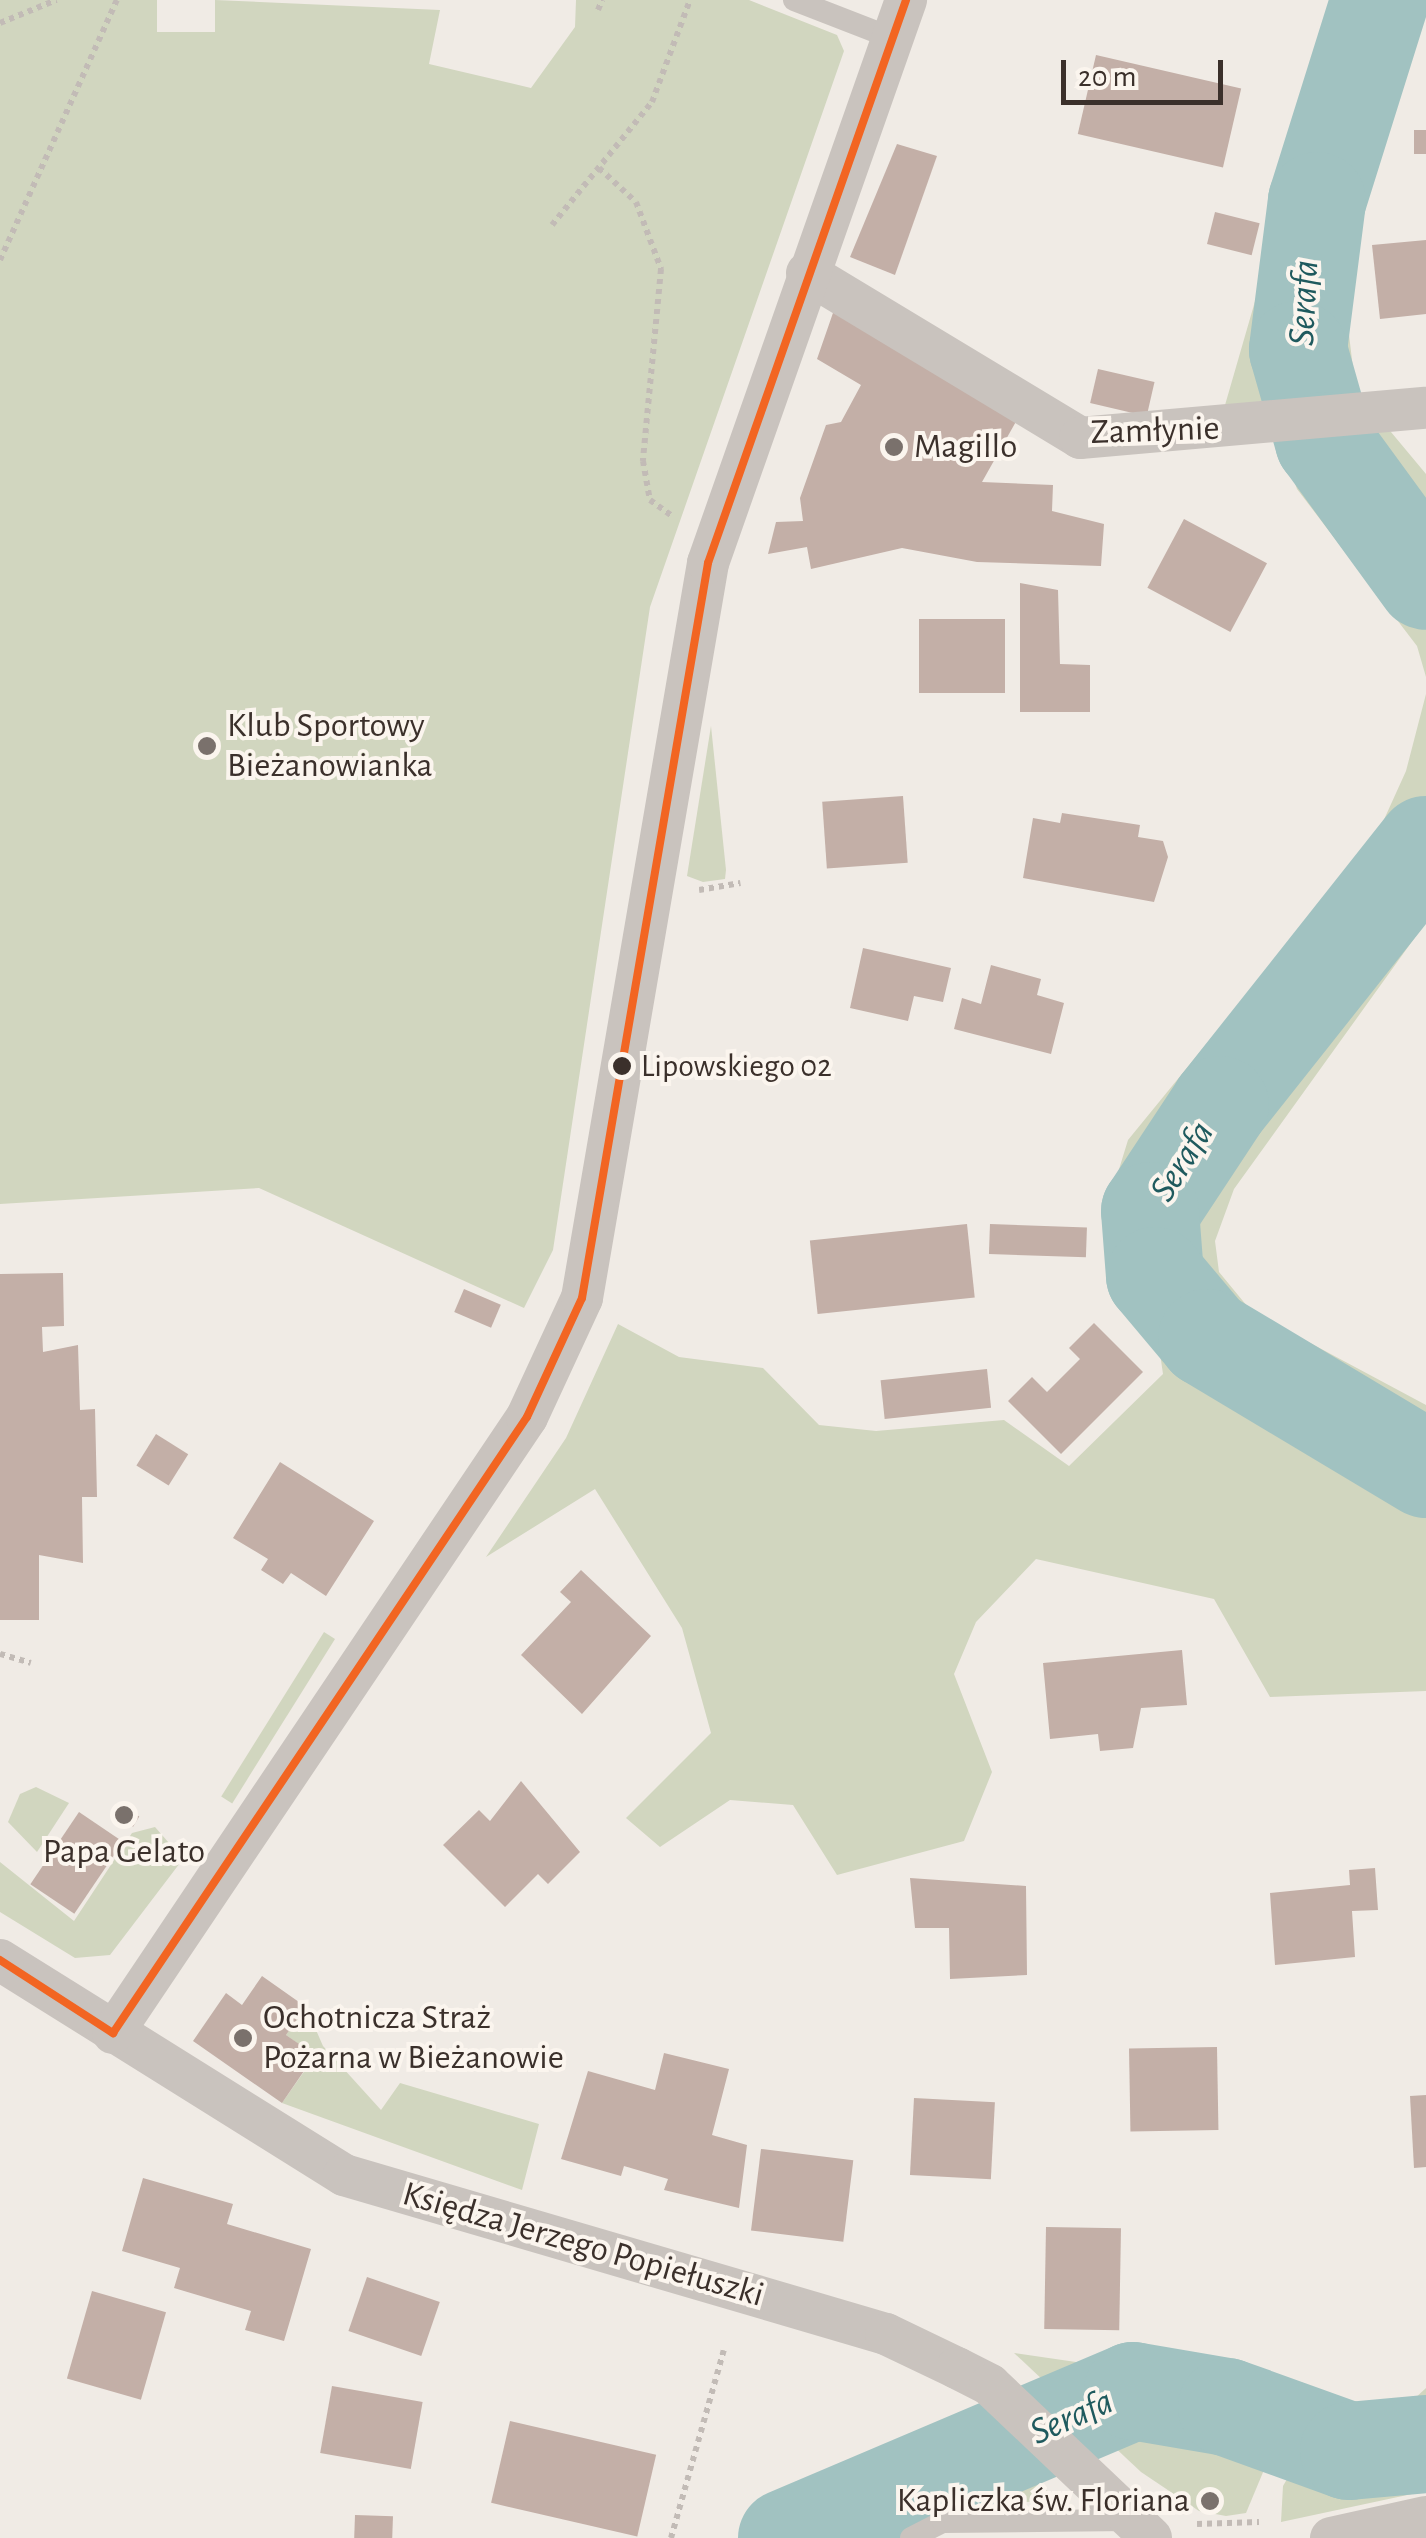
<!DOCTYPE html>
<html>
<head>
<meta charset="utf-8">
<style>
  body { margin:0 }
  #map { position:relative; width:1426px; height:2538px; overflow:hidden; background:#f0ebe5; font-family:"Alegreya Sans",sans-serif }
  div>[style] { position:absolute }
  .green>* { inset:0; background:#d1d6bf; transform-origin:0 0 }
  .river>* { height:98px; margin:-49px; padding:0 49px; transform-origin:49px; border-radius:49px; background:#a1c2c1 }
  .building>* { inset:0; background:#c3afa7; transform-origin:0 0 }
  .path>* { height:6px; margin-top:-3px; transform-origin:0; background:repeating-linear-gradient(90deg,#c2bbb6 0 5px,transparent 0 10px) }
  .service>* { height:22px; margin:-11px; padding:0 11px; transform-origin:11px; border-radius:11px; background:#c9c3be }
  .minor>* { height:42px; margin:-21px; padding:0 21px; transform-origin:21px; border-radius:21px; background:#c9c3be }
  .bus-1>* { height:8px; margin:-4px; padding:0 4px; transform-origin:4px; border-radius:4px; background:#f26522 }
  .dots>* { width:28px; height:28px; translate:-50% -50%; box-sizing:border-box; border:5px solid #fbf5ee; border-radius:50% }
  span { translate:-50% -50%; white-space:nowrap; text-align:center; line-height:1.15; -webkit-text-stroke:8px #fbf5ee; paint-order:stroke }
  .bus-label { font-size:32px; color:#3b302b }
  .left { translate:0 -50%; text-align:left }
  .street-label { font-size:35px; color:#3b302b }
  .poi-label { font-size:35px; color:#3b302b }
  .right { translate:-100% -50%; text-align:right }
  .water-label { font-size:38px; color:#1f5a5e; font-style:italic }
  .scale { position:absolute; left:1061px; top:60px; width:162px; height:45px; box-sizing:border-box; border:5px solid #3b302b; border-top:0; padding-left:12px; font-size:30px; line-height:35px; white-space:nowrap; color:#3b302b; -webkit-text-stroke:8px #fbf5ee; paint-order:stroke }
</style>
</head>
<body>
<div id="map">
  <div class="green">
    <div style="clip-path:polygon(0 0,157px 0,157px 32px,215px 32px,215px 0,440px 10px,429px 64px,531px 88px,575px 27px,576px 0,749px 0,837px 35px,844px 51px,650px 607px,553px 1250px,524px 1308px,259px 1188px,0 1204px)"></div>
    <div style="clip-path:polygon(1342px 0,1426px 0,1426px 16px,1404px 38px,1341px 268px,1356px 393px,1221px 419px)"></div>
    <div style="clip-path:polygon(1369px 431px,1391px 432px,1426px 474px,1426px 677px,1417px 646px,1297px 489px,1282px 447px)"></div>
    <div style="clip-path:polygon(1426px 694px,1426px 922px,1234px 1189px,1215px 1241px,1219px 1272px,1252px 1312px,1426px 1405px,1426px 1691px,1270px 1697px,1214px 1599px,1036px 1559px,976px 1622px,954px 1674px,992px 1772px,964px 1841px,837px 1875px,793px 1805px,730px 1800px,660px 1847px,626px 1818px,711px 1733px,682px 1628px,595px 1489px,486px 1557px,566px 1438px,618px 1324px,679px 1357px,763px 1368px,819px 1425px,876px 1431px,1004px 1420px,1069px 1466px,1163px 1374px,1157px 1333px,1113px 1266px,1108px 1205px,1128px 1140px,1377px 835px,1406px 771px)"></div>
    <div style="clip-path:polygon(711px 726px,726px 870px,725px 879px,703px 882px,687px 876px)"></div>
    <div style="left:324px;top:1632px;width:13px;height:194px;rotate:32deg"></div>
    <div style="clip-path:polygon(36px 1787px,69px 1803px,37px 1852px,8px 1822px,20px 1794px)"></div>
    <div style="clip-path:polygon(155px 1827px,183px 1859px,110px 1955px,75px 1958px,0 1912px,0 1862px,74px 1921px,132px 1833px)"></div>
    <div style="clip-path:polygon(306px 2007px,323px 2046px,381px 2110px,400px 2083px,539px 2124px,522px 2190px,282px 2103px,315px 2056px,286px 2035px)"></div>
    <div style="clip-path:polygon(1014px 2353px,1213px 2382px,1292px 2403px,1246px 2513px,1226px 2516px,1199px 2511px,1141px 2472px)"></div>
    <div style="clip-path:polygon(1426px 2388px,1426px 2491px,1281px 2522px,1283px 2486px,1327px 2410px,1400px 2412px)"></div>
    <div style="clip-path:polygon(968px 2416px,1058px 2501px,949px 2504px,855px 2538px,738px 2538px,833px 2468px)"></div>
  </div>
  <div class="river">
    <div style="left:1380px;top:0;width:211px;rotate:107.4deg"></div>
    <div style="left:1317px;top:201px;width:150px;rotate:97.3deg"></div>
    <div style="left:1298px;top:350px;width:95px;rotate:74.1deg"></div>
    <div style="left:1324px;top:441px;width:173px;rotate:53.9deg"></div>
    <div style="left:1426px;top:845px;width:332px;rotate:128.4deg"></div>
    <div style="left:1220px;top:1105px;width:127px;rotate:123.4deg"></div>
    <div style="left:1150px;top:1211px;width:65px;rotate:85.6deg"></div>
    <div style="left:1155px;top:1276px;width:81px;rotate:50deg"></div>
    <div style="left:1207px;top:1338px;width:255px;rotate:30.9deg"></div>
    <div style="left:787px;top:2538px;width:376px;rotate:-23deg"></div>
    <div style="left:1133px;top:2391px;width:95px;rotate:9.7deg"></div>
    <div style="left:1227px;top:2407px;width:130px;rotate:19.8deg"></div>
    <div style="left:1349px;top:2451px;width:77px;rotate:-5.2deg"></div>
  </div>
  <div class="building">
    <div style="left:1096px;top:55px;width:149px;height:81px;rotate:13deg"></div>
    <div style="left:1426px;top:130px;width:24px;height:12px;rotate:90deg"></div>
    <div style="clip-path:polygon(897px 144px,937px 156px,895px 275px,850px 257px)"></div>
    <div style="left:1215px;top:212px;width:46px;height:33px;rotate:14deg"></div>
    <div style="clip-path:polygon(1426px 240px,1426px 314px,1380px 319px,1372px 245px)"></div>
    <div style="clip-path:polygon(834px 310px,1018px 418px,982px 482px,1053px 485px,1052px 511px,1104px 524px,1101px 566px,977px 562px,902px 548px,811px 569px,807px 547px,768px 554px,776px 522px,803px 521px,800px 498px,826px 425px,841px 422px,861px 385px,817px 359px)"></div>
    <div style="left:1098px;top:369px;width:58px;height:35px;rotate:13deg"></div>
    <div style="left:1184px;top:519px;width:94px;height:78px;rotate:28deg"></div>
    <div style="clip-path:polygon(1020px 583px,1058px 590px,1060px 664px,1090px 665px,1090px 712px,1020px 712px)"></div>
    <div style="left:919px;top:619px;width:86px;height:74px"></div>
    <div style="left:903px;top:796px;width:67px;height:81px;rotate:86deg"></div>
    <div style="clip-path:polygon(1062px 813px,1140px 825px,1138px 837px,1163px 841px,1168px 857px,1154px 902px,1023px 878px,1033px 818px,1060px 823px)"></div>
    <div style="clip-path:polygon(863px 948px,951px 968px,943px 1002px,914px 996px,908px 1021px,850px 1008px)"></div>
    <div style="clip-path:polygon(991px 965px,1041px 979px,1037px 995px,1064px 1003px,1051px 1054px,954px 1029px,962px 998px,981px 1004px)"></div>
    <div style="left:967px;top:1224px;width:74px;height:158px;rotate:84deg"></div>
    <div style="left:990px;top:1224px;width:97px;height:30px;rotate:2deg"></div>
    <div style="clip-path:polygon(63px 1273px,64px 1326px,42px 1327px,43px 1352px,78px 1345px,80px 1410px,95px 1409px,97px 1497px,82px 1497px,83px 1563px,39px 1555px,39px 1620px,0 1620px,0 1274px)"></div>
    <div style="left:464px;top:1289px;width:40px;height:25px;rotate:23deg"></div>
    <div style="clip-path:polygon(1094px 1323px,1143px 1372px,1061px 1454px,1008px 1401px,1032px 1377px,1047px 1392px,1080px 1359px,1069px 1348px)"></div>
    <div style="left:987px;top:1369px;width:39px;height:107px;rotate:84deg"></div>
    <div style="left:156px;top:1434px;width:38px;height:37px;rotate:32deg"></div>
    <div style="clip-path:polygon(280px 1462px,374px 1521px,326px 1596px,291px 1573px,283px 1584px,261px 1570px,268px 1559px,233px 1538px)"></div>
    <div style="clip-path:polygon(581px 1570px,651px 1636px,582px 1714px,521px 1655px,571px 1602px,560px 1592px)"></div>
    <div style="clip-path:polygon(1182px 1650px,1187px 1705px,1141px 1708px,1133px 1748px,1100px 1751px,1098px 1734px,1050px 1739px,1043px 1663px)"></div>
    <div style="clip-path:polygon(521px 1781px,580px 1852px,548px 1884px,538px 1874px,505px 1907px,443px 1845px,479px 1810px,490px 1821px)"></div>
    <div style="left:117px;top:1803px;width:26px;height:12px;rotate:31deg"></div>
    <div style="left:79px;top:1812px;width:53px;height:87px;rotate:34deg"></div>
    <div style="clip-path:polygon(1375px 1868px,1378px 1910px,1352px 1911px,1355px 1957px,1275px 1965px,1270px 1893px,1350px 1885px,1349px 1870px)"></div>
    <div style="clip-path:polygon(910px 1878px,1026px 1886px,1027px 1975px,950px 1979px,949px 1928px,915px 1928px)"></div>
    <div style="clip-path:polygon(262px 1976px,306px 2007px,286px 2035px,315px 2055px,282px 2103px,193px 2041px,226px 1993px,242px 2005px)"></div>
    <div style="left:1217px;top:2047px;width:83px;height:88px;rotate:89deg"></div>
    <div style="clip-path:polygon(664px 2053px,729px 2069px,712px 2135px,747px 2145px,739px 2208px,664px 2190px,668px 2179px,624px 2166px,621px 2176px,561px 2159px,588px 2071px,655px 2090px)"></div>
    <div style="clip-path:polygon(1426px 2095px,1426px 2167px,1414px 2168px,1410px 2096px)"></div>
    <div style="left:914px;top:2098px;width:81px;height:77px;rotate:3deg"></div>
    <div style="left:761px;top:2149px;width:93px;height:82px;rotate:7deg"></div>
    <div style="clip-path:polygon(143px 2178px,233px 2204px,227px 2224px,311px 2249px,284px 2341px,245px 2330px,251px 2311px,174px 2288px,180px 2268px,122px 2251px)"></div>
    <div style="left:1046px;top:2227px;width:75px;height:102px;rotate:1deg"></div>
    <div style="left:367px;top:2277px;width:77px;height:57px;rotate:19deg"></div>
    <div style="left:92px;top:2291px;width:77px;height:91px;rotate:16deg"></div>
    <div style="left:332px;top:2386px;width:92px;height:68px;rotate:10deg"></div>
    <div style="left:510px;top:2421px;width:150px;height:84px;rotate:13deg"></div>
    <div style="left:355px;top:2515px;width:38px;height:23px;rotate:2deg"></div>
  </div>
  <div class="path">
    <div style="left:598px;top:10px;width:11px;rotate:-68deg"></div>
    <div style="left:0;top:23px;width:61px;rotate:-22.3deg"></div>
    <div style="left:599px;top:168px;width:50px;rotate:42.6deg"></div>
    <div style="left:636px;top:202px;width:72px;rotate:69.5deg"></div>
    <div style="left:661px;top:269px;width:193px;rotate:95.4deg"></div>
    <div style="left:643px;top:461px;width:40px;rotate:80deg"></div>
    <div style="left:650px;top:500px;width:29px;rotate:36deg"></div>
    <div style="left:552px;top:225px;width:159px;rotate:-50.9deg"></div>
    <div style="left:652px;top:102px;width:109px;rotate:-69.6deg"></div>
    <div style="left:0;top:260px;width:285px;rotate:-65.8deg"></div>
    <div style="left:699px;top:890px;width:42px;rotate:-9.7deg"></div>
    <div style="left:0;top:1654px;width:32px;rotate:16deg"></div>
    <div style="left:1197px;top:2524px;width:62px;rotate:-1.8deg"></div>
    <div style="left:671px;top:2538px;width:195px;rotate:-74.3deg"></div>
  </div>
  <div class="service">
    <div style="left:794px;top:0;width:105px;rotate:21.2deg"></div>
    <div style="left:911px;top:2538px;width:36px;rotate:-27deg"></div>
    <div style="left:943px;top:2522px;width:186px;rotate:-0.6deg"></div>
  </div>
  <div class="minor">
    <div style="left:807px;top:273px;width:319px;rotate:31.1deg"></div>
    <div style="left:1080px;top:438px;width:347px;rotate:-5deg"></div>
    <div style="left:0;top:1960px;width:406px;rotate:32deg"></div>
    <div style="left:344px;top:2175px;width:565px;rotate:16.35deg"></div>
    <div style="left:886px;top:2334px;width:79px;rotate:25.6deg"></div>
    <div style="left:957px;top:2368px;width:37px;rotate:27deg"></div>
    <div style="left:990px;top:2385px;width:222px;rotate:43.5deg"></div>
    <div style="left:113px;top:2033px;width:742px;rotate:-56.1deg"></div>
    <div style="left:527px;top:1417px;width:131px;rotate:-65.2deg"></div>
    <div style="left:582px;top:1298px;width:746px;rotate:-80.27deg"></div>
    <div style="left:708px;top:563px;width:597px;rotate:-70.62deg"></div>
    <div style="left:1331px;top:2538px;width:97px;rotate:-12.5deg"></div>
  </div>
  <div class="bus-1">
    <div style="left:0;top:1960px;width:135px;rotate:32.9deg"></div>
    <div style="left:113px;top:2033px;width:742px;rotate:-56.1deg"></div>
    <div style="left:527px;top:1417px;width:131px;rotate:-65.2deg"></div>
    <div style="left:582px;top:1298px;width:746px;rotate:-80.27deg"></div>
    <div style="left:708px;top:563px;width:597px;rotate:-70.62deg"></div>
  </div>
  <div class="dots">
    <div style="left:894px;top:447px;background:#7a716c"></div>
    <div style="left:207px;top:746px;background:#7a716c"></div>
    <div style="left:622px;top:1066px;background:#3b302b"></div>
    <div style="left:124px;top:1815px;background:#7a716c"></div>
    <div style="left:243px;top:2038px;background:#7a716c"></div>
    <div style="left:1210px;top:2501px;background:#7a716c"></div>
  </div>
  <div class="bus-label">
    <span class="left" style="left:641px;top:1066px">Lipowskiego 02</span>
  </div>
  <div class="street-label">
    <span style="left:1155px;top:431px;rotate:-2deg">Zamłynie</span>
    <span style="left:583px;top:2245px;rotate:16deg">Księdza Jerzego Popiełuszki</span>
  </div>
  <div class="poi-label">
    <span class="left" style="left:914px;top:447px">Magillo</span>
    <span class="left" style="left:227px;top:746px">Klub Sportowy<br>Bieżanowianka</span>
    <span style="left:124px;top:1852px">Papa Gelato</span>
    <span class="left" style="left:263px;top:2038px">Ochotnicza Straż<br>Pożarna w Bieżanowie</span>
    <span class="right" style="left:1190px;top:2501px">Kapliczka św. Floriana</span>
  </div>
  <div class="water-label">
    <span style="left:1305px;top:303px;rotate:-87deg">Serafa</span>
    <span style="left:1183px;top:1162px;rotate:-58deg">Serafa</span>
    <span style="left:1072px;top:2418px;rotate:-24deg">Serafa</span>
  </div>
  <div class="scale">20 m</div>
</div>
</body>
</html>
